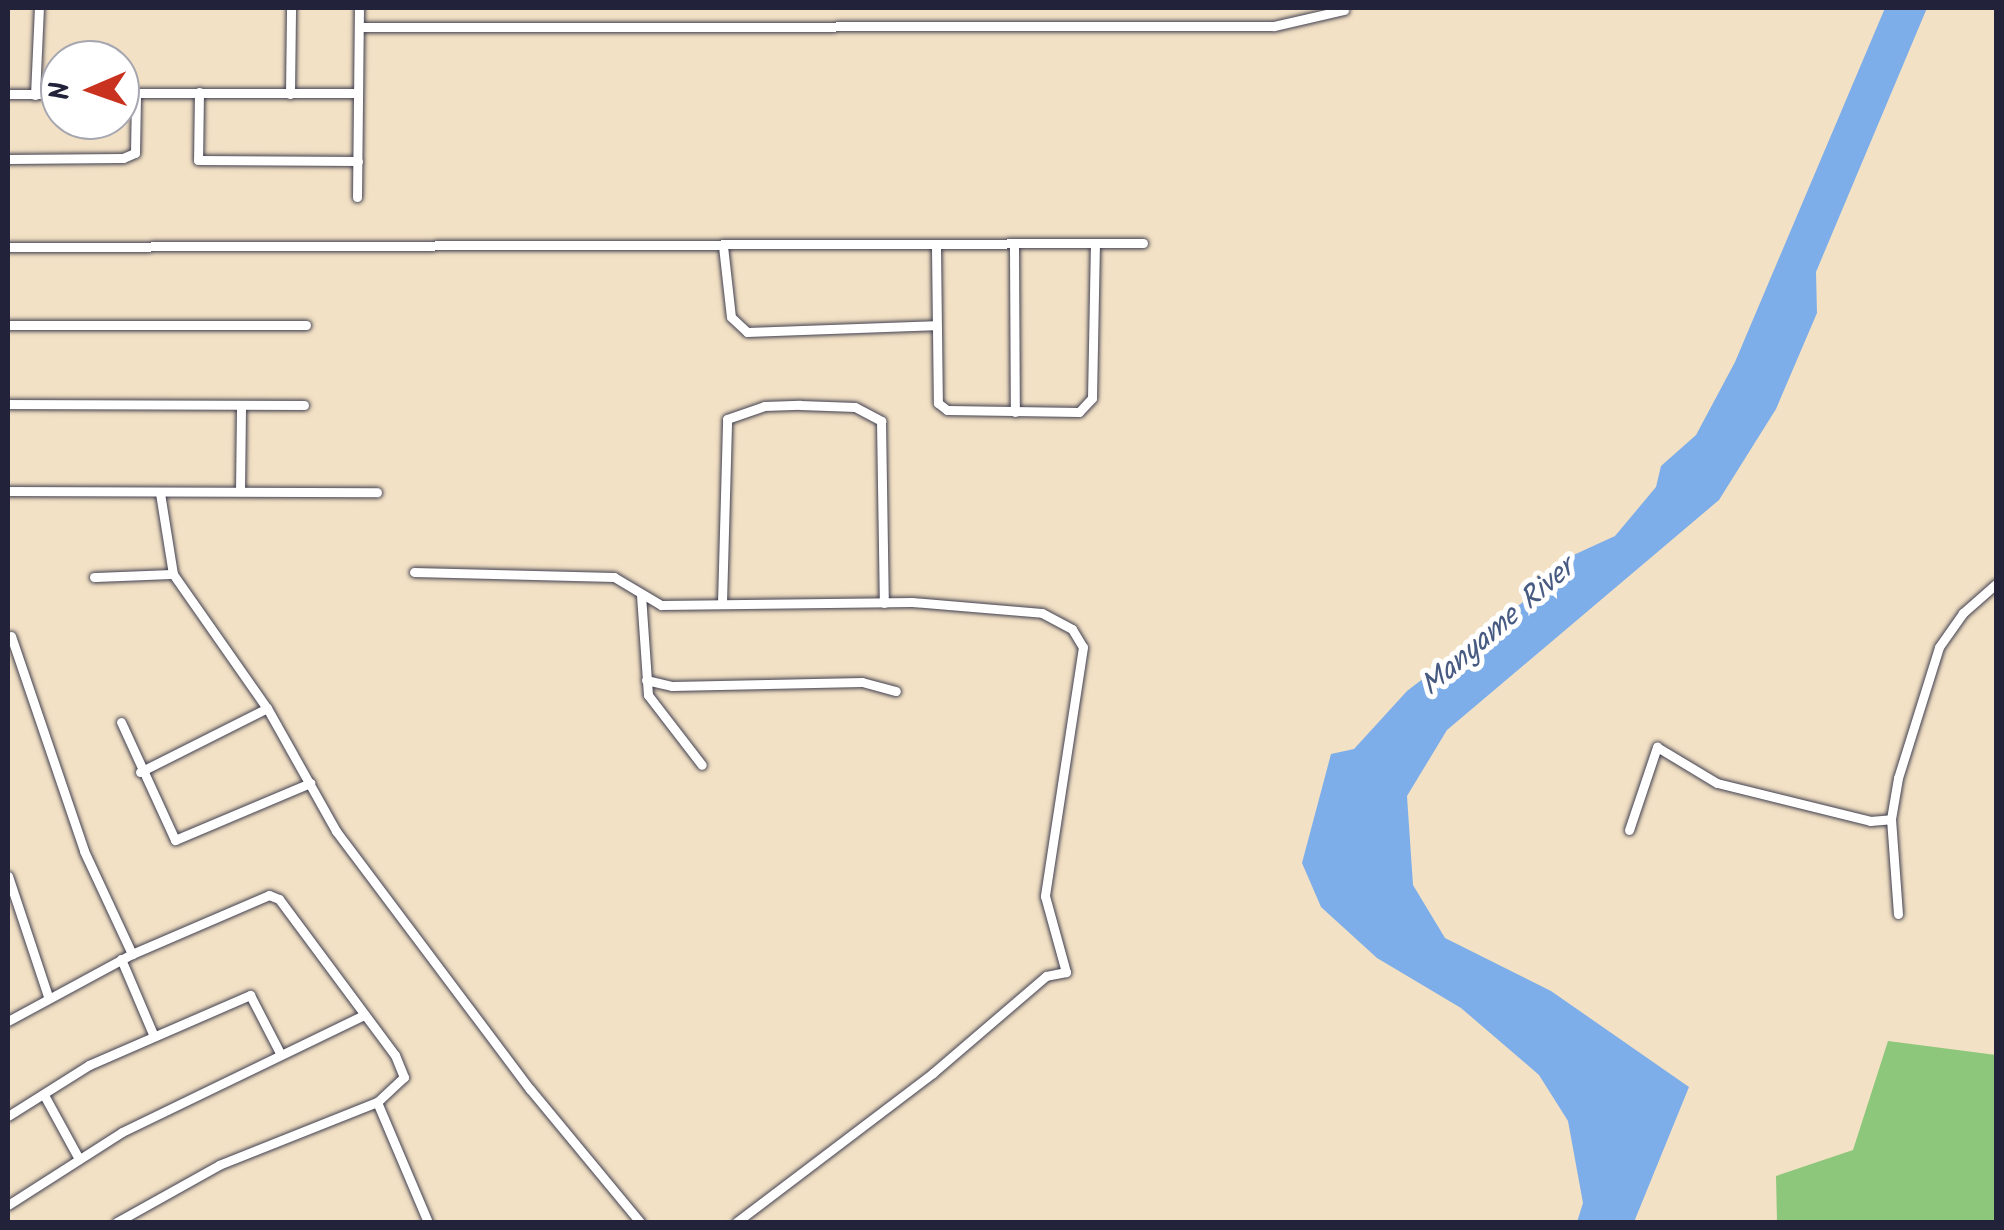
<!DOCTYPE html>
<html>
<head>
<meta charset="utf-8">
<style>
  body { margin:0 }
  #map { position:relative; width:2004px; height:1230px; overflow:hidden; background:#f2e1c4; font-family:Kalam,sans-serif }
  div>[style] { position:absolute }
  .green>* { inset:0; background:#8cc77b }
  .water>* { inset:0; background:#7eaee9 }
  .roads { filter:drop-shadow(0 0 2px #413f50) drop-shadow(0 0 2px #413f50) }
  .minor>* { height:9px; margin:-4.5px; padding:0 4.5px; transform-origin:4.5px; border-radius:4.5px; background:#fff }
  span { translate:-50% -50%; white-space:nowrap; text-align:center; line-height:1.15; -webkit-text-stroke:10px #fff; paint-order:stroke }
  .water-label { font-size:30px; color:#475a81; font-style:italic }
  .frame { position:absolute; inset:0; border:10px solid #22223b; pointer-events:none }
  .north { position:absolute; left:40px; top:40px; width:100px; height:100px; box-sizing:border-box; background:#fff; border:2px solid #a7a7b1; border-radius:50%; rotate:268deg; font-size:28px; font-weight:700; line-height:40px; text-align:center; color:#22223b }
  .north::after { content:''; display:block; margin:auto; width:35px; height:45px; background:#c8321e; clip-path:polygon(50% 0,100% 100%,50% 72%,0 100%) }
</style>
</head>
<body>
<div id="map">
  <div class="green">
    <div style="clip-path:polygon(1888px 1041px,1996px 1055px,1996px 1222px,1777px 1222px,1776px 1176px,1853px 1150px)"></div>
  </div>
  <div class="water">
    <div style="clip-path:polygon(1885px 8px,1927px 8px,1816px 272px,1817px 313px,1776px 409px,1719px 500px,1447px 730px,1407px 796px,1413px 885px,1445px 938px,1551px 991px,1689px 1087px,1634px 1222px,1577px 1222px,1583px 1203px,1568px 1121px,1539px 1075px,1461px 1008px,1377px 958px,1321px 907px,1302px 863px,1331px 754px,1354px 749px,1407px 691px,1549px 582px,1567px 558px,1615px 536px,1656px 487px,1661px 466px,1696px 435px,1735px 362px)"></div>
  </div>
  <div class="roads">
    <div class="minor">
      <div style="left:359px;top:27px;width:915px;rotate:-0.06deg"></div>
      <div style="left:1274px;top:26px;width:72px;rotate:-12.9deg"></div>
      <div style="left:199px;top:92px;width:68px;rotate:90.8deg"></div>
      <div style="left:198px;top:160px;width:160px;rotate:0.4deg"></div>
      <div style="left:120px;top:93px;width:238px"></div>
      <div style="left:8px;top:94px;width:52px"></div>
      <div style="left:290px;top:94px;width:86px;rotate:-89.3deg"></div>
      <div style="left:35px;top:95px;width:87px;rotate:-87.4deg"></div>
      <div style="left:8px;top:159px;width:115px;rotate:-0.5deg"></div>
      <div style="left:123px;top:158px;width:13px;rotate:-23deg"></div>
      <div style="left:135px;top:153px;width:60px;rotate:-89deg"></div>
      <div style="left:357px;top:197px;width:189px;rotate:-89.4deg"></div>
      <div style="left:723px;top:246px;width:71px;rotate:83.6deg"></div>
      <div style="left:731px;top:317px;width:22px;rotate:43deg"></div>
      <div style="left:747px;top:332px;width:187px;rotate:-2.1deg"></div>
      <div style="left:8px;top:247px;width:1135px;rotate:-0.2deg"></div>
      <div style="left:936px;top:248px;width:155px;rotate:89.3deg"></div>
      <div style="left:938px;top:403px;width:11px;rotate:38deg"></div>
      <div style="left:947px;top:410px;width:132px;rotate:0.9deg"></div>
      <div style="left:1079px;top:412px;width:19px;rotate:-47deg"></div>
      <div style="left:1092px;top:398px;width:151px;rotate:-88.9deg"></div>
      <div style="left:1014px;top:248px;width:164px;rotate:89.7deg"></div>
      <div style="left:8px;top:325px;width:298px"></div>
      <div style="left:8px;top:404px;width:296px;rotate:0.2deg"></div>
      <div style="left:8px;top:491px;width:369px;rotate:0.2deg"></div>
      <div style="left:240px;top:491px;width:85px;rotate:-89.3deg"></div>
      <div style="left:160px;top:493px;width:82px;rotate:80.9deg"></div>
      <div style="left:173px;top:574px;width:164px;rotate:55deg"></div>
      <div style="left:267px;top:708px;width:141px;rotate:60.7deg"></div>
      <div style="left:336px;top:831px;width:323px;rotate:53.1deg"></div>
      <div style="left:530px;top:1089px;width:173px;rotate:50.4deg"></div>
      <div style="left:414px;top:572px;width:200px;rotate:1.4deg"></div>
      <div style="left:614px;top:577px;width:55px;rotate:30.8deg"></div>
      <div style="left:661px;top:605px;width:251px;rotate:-0.7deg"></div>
      <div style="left:912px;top:602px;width:130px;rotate:4.8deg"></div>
      <div style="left:1042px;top:613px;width:34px;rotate:28deg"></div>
      <div style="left:1072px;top:629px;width:21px;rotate:59deg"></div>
      <div style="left:1083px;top:647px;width:252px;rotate:98.7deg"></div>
      <div style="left:1045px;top:896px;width:79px;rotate:74.6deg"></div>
      <div style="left:1066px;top:972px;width:20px;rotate:169deg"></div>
      <div style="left:1046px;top:976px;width:149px;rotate:139.4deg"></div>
      <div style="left:933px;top:1073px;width:246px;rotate:142.8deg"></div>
      <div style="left:94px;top:577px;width:79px;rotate:-2.2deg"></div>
      <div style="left:641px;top:595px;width:100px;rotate:86deg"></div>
      <div style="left:648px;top:695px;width:88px;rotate:52.4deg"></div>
      <div style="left:722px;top:603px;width:184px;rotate:-88.4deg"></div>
      <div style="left:727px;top:419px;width:39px;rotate:-19deg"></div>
      <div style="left:764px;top:406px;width:36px;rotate:-2deg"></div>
      <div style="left:800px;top:405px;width:55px;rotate:2.1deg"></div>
      <div style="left:855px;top:407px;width:30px;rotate:28deg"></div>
      <div style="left:881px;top:421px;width:182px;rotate:89.1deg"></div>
      <div style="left:11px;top:636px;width:227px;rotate:71.2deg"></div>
      <div style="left:84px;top:851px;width:114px;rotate:65deg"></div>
      <div style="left:646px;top:680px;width:27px;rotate:13deg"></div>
      <div style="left:672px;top:686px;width:190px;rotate:-1.2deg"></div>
      <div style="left:862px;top:682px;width:35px;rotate:15deg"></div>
      <div style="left:121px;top:722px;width:130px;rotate:65.4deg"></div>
      <div style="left:175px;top:840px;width:147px;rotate:-22.9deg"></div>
      <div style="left:140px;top:772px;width:142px;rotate:-26.7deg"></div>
      <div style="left:1629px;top:830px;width:88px;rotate:-71.4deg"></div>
      <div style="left:1657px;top:747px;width:70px;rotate:31deg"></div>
      <div style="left:1717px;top:783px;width:158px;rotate:13.9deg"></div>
      <div style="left:1870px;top:821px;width:21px;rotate:-5deg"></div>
      <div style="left:8px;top:876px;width:126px;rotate:71.6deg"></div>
      <div style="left:1898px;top:914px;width:95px;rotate:-94.2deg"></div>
      <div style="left:1891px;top:819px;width:42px;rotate:-80.3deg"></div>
      <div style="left:1898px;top:778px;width:137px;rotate:-72.6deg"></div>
      <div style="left:1939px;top:647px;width:42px;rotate:-54.8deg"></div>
      <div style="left:1963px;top:613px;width:44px;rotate:-41.3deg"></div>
      <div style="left:121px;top:959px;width:82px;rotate:66.9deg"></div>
      <div style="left:8px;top:1021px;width:141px;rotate:-28.4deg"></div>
      <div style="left:132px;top:954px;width:149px;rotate:-23.3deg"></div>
      <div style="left:269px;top:895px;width:11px;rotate:22deg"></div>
      <div style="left:279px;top:899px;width:194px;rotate:53.4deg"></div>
      <div style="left:395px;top:1055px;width:24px;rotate:68deg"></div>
      <div style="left:404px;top:1077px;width:37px;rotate:137deg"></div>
      <div style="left:377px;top:1102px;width:170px;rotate:158.3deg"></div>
      <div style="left:219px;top:1165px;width:117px;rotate:150.8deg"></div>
      <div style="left:44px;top:1095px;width:71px;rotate:61.3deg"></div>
      <div style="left:377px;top:1102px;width:130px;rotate:67deg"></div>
      <div style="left:8px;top:1116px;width:96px;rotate:-32.2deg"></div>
      <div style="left:89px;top:1065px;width:176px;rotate:-23.5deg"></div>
      <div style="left:250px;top:995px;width:65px;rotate:62.7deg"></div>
      <div style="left:8px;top:1205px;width:135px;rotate:-32.6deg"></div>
      <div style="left:122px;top:1132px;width:269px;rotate:-25.8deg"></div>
    </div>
  </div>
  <div class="water-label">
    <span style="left:1498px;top:628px;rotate:-41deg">Manyame River</span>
  </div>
  <div class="frame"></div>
  <div class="north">N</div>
</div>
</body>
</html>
